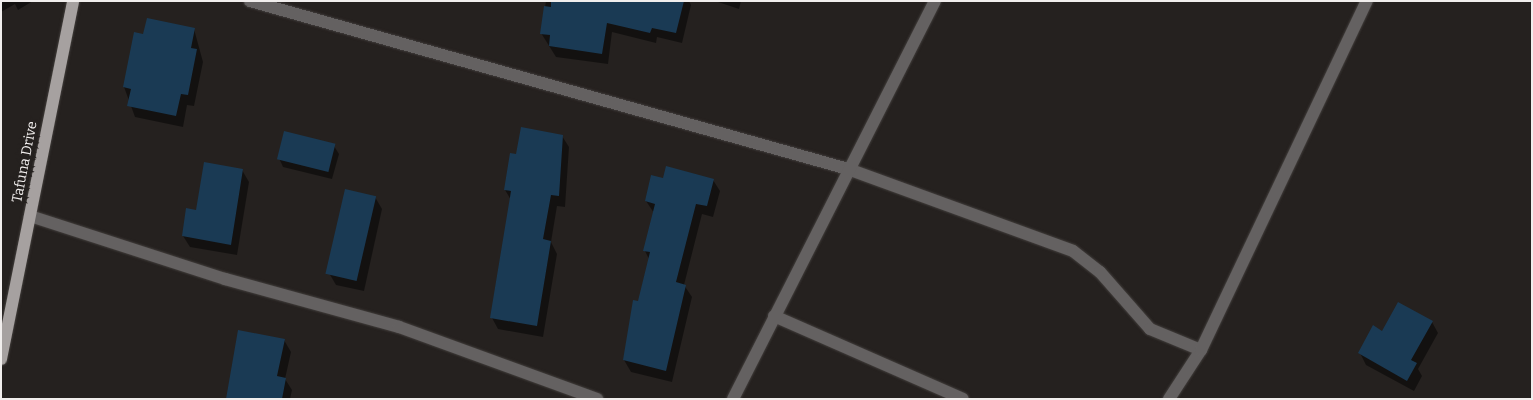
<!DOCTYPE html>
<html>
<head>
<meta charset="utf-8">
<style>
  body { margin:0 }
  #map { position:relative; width:1533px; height:400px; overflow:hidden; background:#25211f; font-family:Bitter,serif }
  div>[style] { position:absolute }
  .shadow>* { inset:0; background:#0007 }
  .building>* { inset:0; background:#1a3a54; transform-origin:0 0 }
  .roads { filter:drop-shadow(0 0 1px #423e3c) drop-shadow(0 0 1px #423e3c) }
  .minor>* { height:12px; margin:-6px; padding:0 6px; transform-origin:6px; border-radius:6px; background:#646161 }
  .major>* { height:12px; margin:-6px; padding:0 6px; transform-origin:6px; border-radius:6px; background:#a6a1a0 }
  span { translate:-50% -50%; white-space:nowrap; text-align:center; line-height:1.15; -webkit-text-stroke:5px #25211f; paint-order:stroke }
  .street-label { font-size:14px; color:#f1eeed }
  .frame { position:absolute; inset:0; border:2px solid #f1eeed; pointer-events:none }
</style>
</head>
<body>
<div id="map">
  <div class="shadow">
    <div style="clip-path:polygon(1px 1px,33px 1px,18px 10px,15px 4px,1px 12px)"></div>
    <div style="clip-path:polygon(546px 1px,689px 1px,691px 5px,682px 43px,657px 37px,656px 43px,612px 32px,608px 64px,556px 57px,541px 33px)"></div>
    <div style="clip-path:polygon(715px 1px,741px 1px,739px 9px)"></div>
    <div style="clip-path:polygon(194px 29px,203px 62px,194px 106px,187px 105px,183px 127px,135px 117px,124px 87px,144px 36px)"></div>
    <div style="clip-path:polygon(562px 136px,569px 147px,565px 207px,557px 206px,551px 242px,557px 254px,543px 337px,498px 329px,492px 318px,511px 200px,505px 190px,517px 155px)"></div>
    <div style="clip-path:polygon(334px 146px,339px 154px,332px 179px,283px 167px,279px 158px)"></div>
    <div style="clip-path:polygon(242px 170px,249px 182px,237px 255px,190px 247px,183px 236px,197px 211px)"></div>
    <div style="clip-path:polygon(664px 180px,713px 180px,720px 191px,713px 217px,702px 214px,684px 285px,692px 297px,672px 382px,631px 372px,624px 360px,649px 259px,645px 251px,654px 213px,646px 201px)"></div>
    <div style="clip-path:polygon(375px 197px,382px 209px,364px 291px,336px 285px,329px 273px)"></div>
    <div style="clip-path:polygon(1432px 322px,1438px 333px,1418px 369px,1422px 376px,1414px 391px,1366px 365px,1360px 353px,1383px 332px)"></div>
    <div style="clip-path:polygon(284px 340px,291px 352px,285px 379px,292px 390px,290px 399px,227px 399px)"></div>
  </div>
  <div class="building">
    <div style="clip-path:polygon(551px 1px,684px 1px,676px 33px,652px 28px,650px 33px,607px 23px,602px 54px,549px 46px,550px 35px,540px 34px,544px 6px,551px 7px)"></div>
    <div style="clip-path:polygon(147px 18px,195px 28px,191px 48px,197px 49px,188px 95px,181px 94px,176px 116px,127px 106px,131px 89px,123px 87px,134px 32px,143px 34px)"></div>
    <div style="clip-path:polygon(521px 127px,563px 135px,559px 196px,551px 195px,543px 239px,551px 241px,537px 326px,490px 318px,511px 191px,504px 190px,510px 153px,516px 154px)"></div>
    <div style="left:284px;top:131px;width:53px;height:29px;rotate:14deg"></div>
    <div style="clip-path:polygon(204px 162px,243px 169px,231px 245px,182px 236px,186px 208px,196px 210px)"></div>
    <div style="clip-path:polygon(666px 166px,714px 179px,707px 206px,696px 204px,676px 282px,686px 285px,666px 371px,623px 360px,633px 300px,638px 301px,650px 252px,643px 251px,655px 204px,645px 201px,651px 175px,663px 178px)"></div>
    <div style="left:345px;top:189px;width:32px;height:87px;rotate:13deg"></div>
    <div style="clip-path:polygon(1398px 302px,1433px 321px,1411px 360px,1417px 363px,1407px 381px,1358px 353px,1373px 325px,1382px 331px)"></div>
    <div style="clip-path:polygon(238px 330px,285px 339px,277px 376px,286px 378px,282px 399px,226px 399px)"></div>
  </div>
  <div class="roads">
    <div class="minor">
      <div style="left:250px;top:1px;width:621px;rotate:15.69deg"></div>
      <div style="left:848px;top:169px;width:239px;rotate:20deg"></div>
      <div style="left:1073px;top:251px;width:34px;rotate:38deg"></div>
      <div style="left:1100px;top:272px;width:76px;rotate:48.7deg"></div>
      <div style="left:1150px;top:329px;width:55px;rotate:22.4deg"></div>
      <div style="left:30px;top:216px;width:205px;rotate:17.9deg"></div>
      <div style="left:225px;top:279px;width:180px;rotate:15.4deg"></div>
      <div style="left:399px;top:327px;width:211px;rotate:20deg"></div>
      <div style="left:774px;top:316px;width:206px;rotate:23.7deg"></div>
      <div style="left:733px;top:399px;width:446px;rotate:-63.1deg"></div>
      <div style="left:1169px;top:399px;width:59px;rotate:-56.9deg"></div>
      <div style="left:1201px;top:350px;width:386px;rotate:-64.6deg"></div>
    </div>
    <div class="major">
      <div style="left:1px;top:359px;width:365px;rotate:-78.6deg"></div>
    </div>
  </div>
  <div class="street-label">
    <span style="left:25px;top:162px;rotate:-79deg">Tafuna Drive</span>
  </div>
  <div class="frame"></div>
</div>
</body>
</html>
